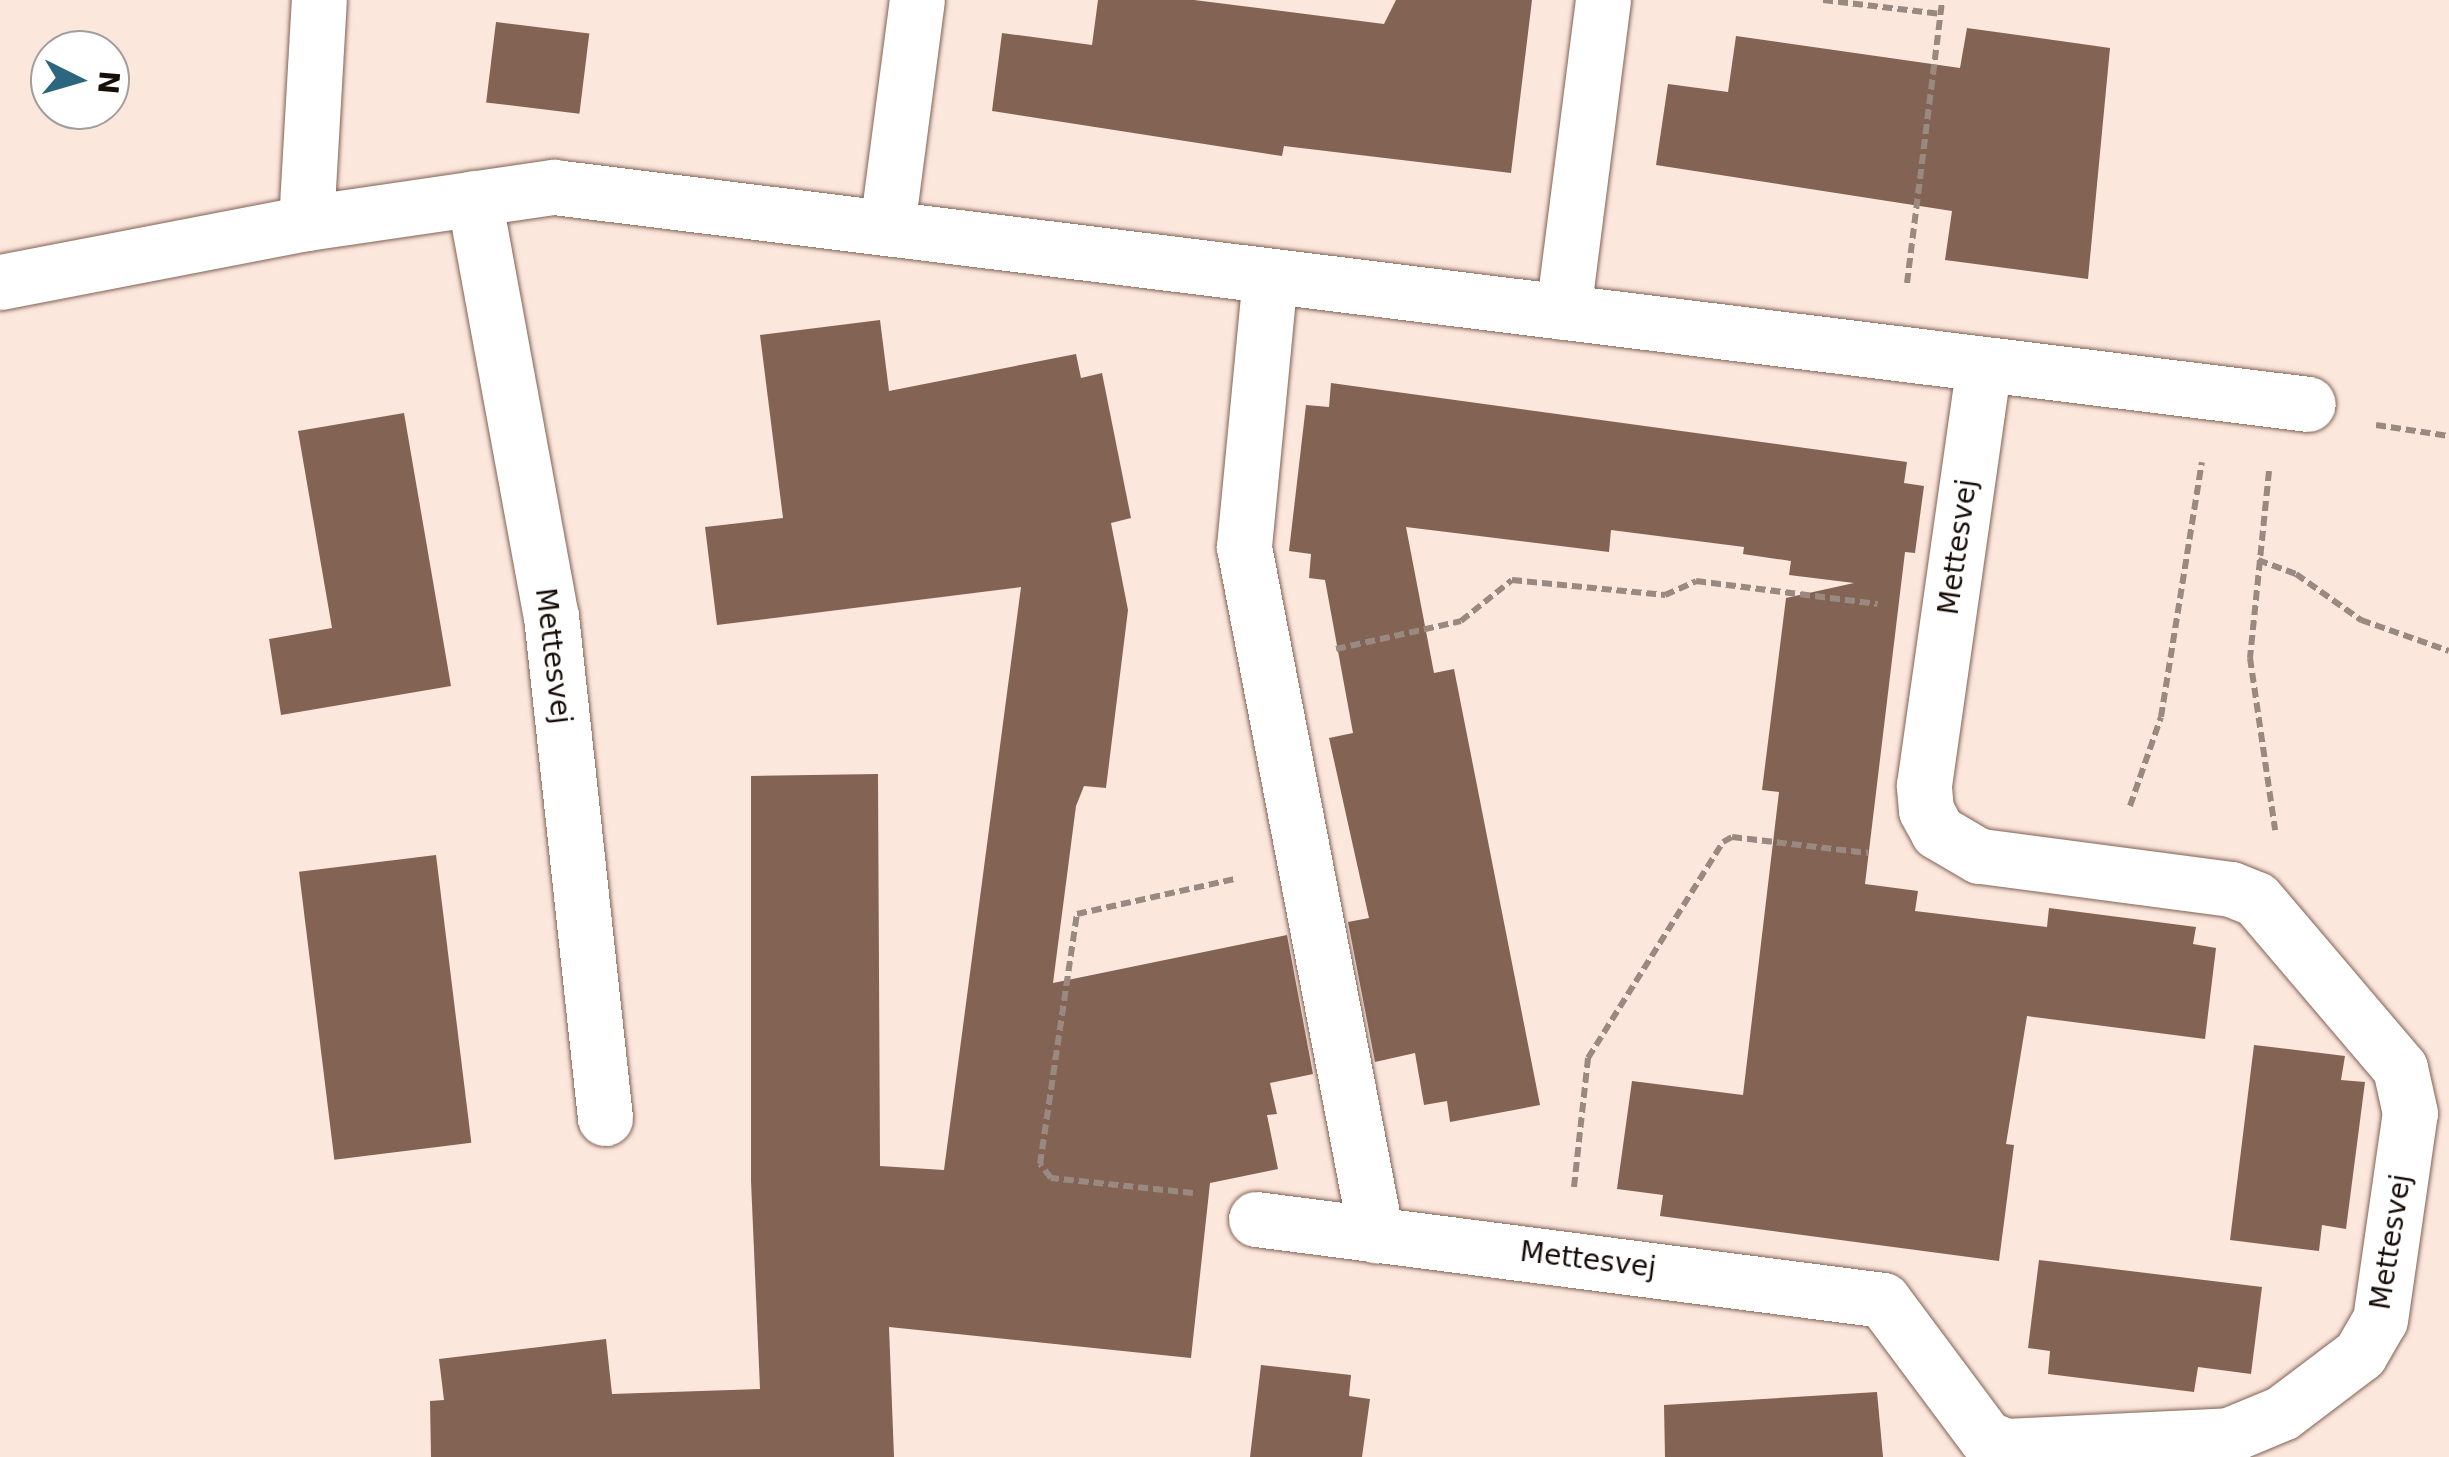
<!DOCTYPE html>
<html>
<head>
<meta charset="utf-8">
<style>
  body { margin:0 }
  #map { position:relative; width:2449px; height:1457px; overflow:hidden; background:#fce7dd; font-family:"DejaVu Sans",sans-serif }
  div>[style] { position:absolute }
  .building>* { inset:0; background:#836353; transform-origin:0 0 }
  .path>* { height:6px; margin-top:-3px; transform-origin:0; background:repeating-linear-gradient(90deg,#9a8981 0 10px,transparent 0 15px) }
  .roads { filter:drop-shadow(0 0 2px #806254) drop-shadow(0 0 2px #806254) }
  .minor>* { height:55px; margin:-27.5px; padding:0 27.5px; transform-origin:27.5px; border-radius:27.5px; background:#fff }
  span { translate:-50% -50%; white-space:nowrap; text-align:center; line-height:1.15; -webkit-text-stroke:8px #fff; paint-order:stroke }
  .street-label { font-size:28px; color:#190d08 }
  .north { position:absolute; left:30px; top:30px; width:100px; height:100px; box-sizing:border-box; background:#fff; border:2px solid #a39e9c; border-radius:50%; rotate:95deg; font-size:28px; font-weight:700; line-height:40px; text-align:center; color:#190d08 }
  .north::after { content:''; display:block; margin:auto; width:35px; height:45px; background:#2c667f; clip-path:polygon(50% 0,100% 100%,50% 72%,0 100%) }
</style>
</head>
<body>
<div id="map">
  <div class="building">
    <div style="clip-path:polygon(1098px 0,1194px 0,1384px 24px,1396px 0,1532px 0,1511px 173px,1284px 146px,1282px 156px,992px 111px,1002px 33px,1092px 45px)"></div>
    <div style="left:496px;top:22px;width:94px;height:81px;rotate:7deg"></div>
    <div style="clip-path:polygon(1967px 28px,2110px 48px,2088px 279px,1945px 260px,1952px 211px,1656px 165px,1668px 84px,1728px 92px,1736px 36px,1960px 68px)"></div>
    <div style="clip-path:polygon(880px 320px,889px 391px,1076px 354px,1081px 378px,1102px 373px,1131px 518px,1111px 523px,1128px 610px,1106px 788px,1084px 786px,1076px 806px,1053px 983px,1287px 935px,1313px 1074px,1270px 1083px,1277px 1114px,1267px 1115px,1278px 1169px,1210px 1183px,1191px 1358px,889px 1327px,894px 1457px,431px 1457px,430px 1401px,444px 1400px,439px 1359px,606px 1339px,612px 1394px,760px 1389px,751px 1181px,751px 776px,878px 774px,880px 1166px,944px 1170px,1021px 587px,717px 625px,705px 527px,783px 518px,760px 335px)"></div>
    <div style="clip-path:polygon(1331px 383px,1907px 462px,1904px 483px,1924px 486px,1915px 553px,1905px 552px,1865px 884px,1918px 891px,1915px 911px,2047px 927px,2049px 908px,2196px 927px,2193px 944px,2216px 948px,2205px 1039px,2027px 1016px,2006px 1144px,2014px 1145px,1999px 1261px,1660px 1216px,1663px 1195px,1617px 1189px,1632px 1081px,1743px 1095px,1779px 792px,1762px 790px,1786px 598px,1854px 583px,1789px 575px,1791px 561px,1743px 554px,1744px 547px,1611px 530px,1609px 552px,1406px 527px,1434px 673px,1454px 669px,1540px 1105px,1450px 1122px,1447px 1101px,1424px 1105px,1415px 1053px,1375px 1062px,1348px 922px,1369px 918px,1329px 738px,1353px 733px,1325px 580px,1309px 578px,1311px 554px,1289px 551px,1306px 405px,1329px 407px)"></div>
    <div style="clip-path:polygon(404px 413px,451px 686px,281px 715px,269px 639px,332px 628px,298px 431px)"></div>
    <div style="left:436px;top:855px;width:290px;height:138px;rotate:83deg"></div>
    <div style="clip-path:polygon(2254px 1045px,2345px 1056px,2341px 1080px,2365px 1082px,2346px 1229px,2322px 1225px,2319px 1251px,2230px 1240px)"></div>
    <div style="clip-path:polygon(2039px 1260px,2262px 1287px,2251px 1374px,2198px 1367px,2194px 1392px,2048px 1374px,2050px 1351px,2028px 1348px)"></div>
    <div style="clip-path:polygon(1261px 1365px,1351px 1375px,1349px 1396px,1370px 1399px,1362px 1457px,1250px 1457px)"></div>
    <div style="clip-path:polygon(1877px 1392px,1883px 1457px,1665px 1457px,1664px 1405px)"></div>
  </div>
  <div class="path">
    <div style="left:1823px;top:0;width:119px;rotate:6.8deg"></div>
    <div style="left:1907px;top:283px;width:285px;rotate:-82.9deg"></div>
    <div style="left:2376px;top:425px;width:74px;rotate:8.6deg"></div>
    <div style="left:2269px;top:471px;width:188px;rotate:95.8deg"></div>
    <div style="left:2250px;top:658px;width:174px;rotate:81.7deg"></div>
    <div style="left:2258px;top:560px;width:40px;rotate:20.2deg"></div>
    <div style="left:2296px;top:574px;width:80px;rotate:35.3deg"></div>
    <div style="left:2361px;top:620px;width:93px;rotate:19.4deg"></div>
    <div style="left:1336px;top:649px;width:128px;rotate:-12.6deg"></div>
    <div style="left:1461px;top:621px;width:65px;rotate:-38.8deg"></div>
    <div style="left:1512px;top:580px;width:154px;rotate:5.6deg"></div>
    <div style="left:1665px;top:595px;width:34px;rotate:-24deg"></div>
    <div style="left:1696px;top:581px;width:183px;rotate:7.2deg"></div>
    <div style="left:2130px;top:806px;width:94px;rotate:-70.8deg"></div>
    <div style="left:2161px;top:717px;width:258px;rotate:-80.9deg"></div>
    <div style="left:1574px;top:1187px;width:130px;rotate:-83.8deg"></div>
    <div style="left:1588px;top:1058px;width:255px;rotate:-58deg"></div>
    <div style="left:1723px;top:842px;width:10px;rotate:-29deg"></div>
    <div style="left:1732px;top:837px;width:137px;rotate:6.7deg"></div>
    <div style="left:1193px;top:1193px;width:143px;rotate:-174deg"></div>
    <div style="left:1051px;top:1178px;width:18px;rotate:-128deg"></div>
    <div style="left:1040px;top:1164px;width:253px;rotate:-81.6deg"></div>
    <div style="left:1077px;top:914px;width:162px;rotate:-12.5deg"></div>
  </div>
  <div class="roads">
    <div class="minor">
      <div style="left:474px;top:198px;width:425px;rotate:79.6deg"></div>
      <div style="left:551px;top:616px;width:505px;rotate:83.86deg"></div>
      <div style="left:306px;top:223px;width:223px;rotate:-86.7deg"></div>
      <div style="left:887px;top:227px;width:229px;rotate:-82.5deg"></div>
      <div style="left:1270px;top:276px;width:272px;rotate:95.5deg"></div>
      <div style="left:1244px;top:547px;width:701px;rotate:79.14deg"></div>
      <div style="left:0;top:282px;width:312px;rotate:-10.9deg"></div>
      <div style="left:306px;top:223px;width:251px;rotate:-8.3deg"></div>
      <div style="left:554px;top:187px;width:1767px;rotate:7.05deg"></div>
      <div style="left:1563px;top:312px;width:315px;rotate:-82.7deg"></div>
      <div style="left:1256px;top:1219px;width:632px;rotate:7.36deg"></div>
      <div style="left:1883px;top:1300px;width:172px;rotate:53.3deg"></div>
      <div style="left:1986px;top:1438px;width:22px;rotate:22deg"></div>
      <div style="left:2006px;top:1446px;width:223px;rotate:-2.8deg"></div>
      <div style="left:2229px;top:1435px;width:57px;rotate:-22.5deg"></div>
      <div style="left:2282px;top:1413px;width:98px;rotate:-37.1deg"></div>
      <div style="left:2360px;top:1354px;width:39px;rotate:-60deg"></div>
      <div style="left:2380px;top:1320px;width:209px;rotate:-81.8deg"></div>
      <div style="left:2410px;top:1113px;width:46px;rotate:-102.5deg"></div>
      <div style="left:2400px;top:1068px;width:222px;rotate:-130.4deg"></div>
      <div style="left:2256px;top:899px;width:27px;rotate:-158deg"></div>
      <div style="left:2231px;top:889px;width:254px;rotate:-172.5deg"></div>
      <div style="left:1979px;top:856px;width:48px;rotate:-149.7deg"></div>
      <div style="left:1938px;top:832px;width:25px;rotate:-119deg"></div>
      <div style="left:1926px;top:810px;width:25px;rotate:-95deg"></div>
      <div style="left:1924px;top:785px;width:425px;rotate:-81.9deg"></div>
    </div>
  </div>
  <div class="street-label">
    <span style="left:1958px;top:547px;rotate:-82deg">Mettesvej</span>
    <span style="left:553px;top:656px;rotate:83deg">Mettesvej</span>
    <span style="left:2391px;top:1242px;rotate:-81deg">Mettesvej</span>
    <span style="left:1588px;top:1260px;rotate:7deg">Mettesvej</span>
  </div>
  <div class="north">N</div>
</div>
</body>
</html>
